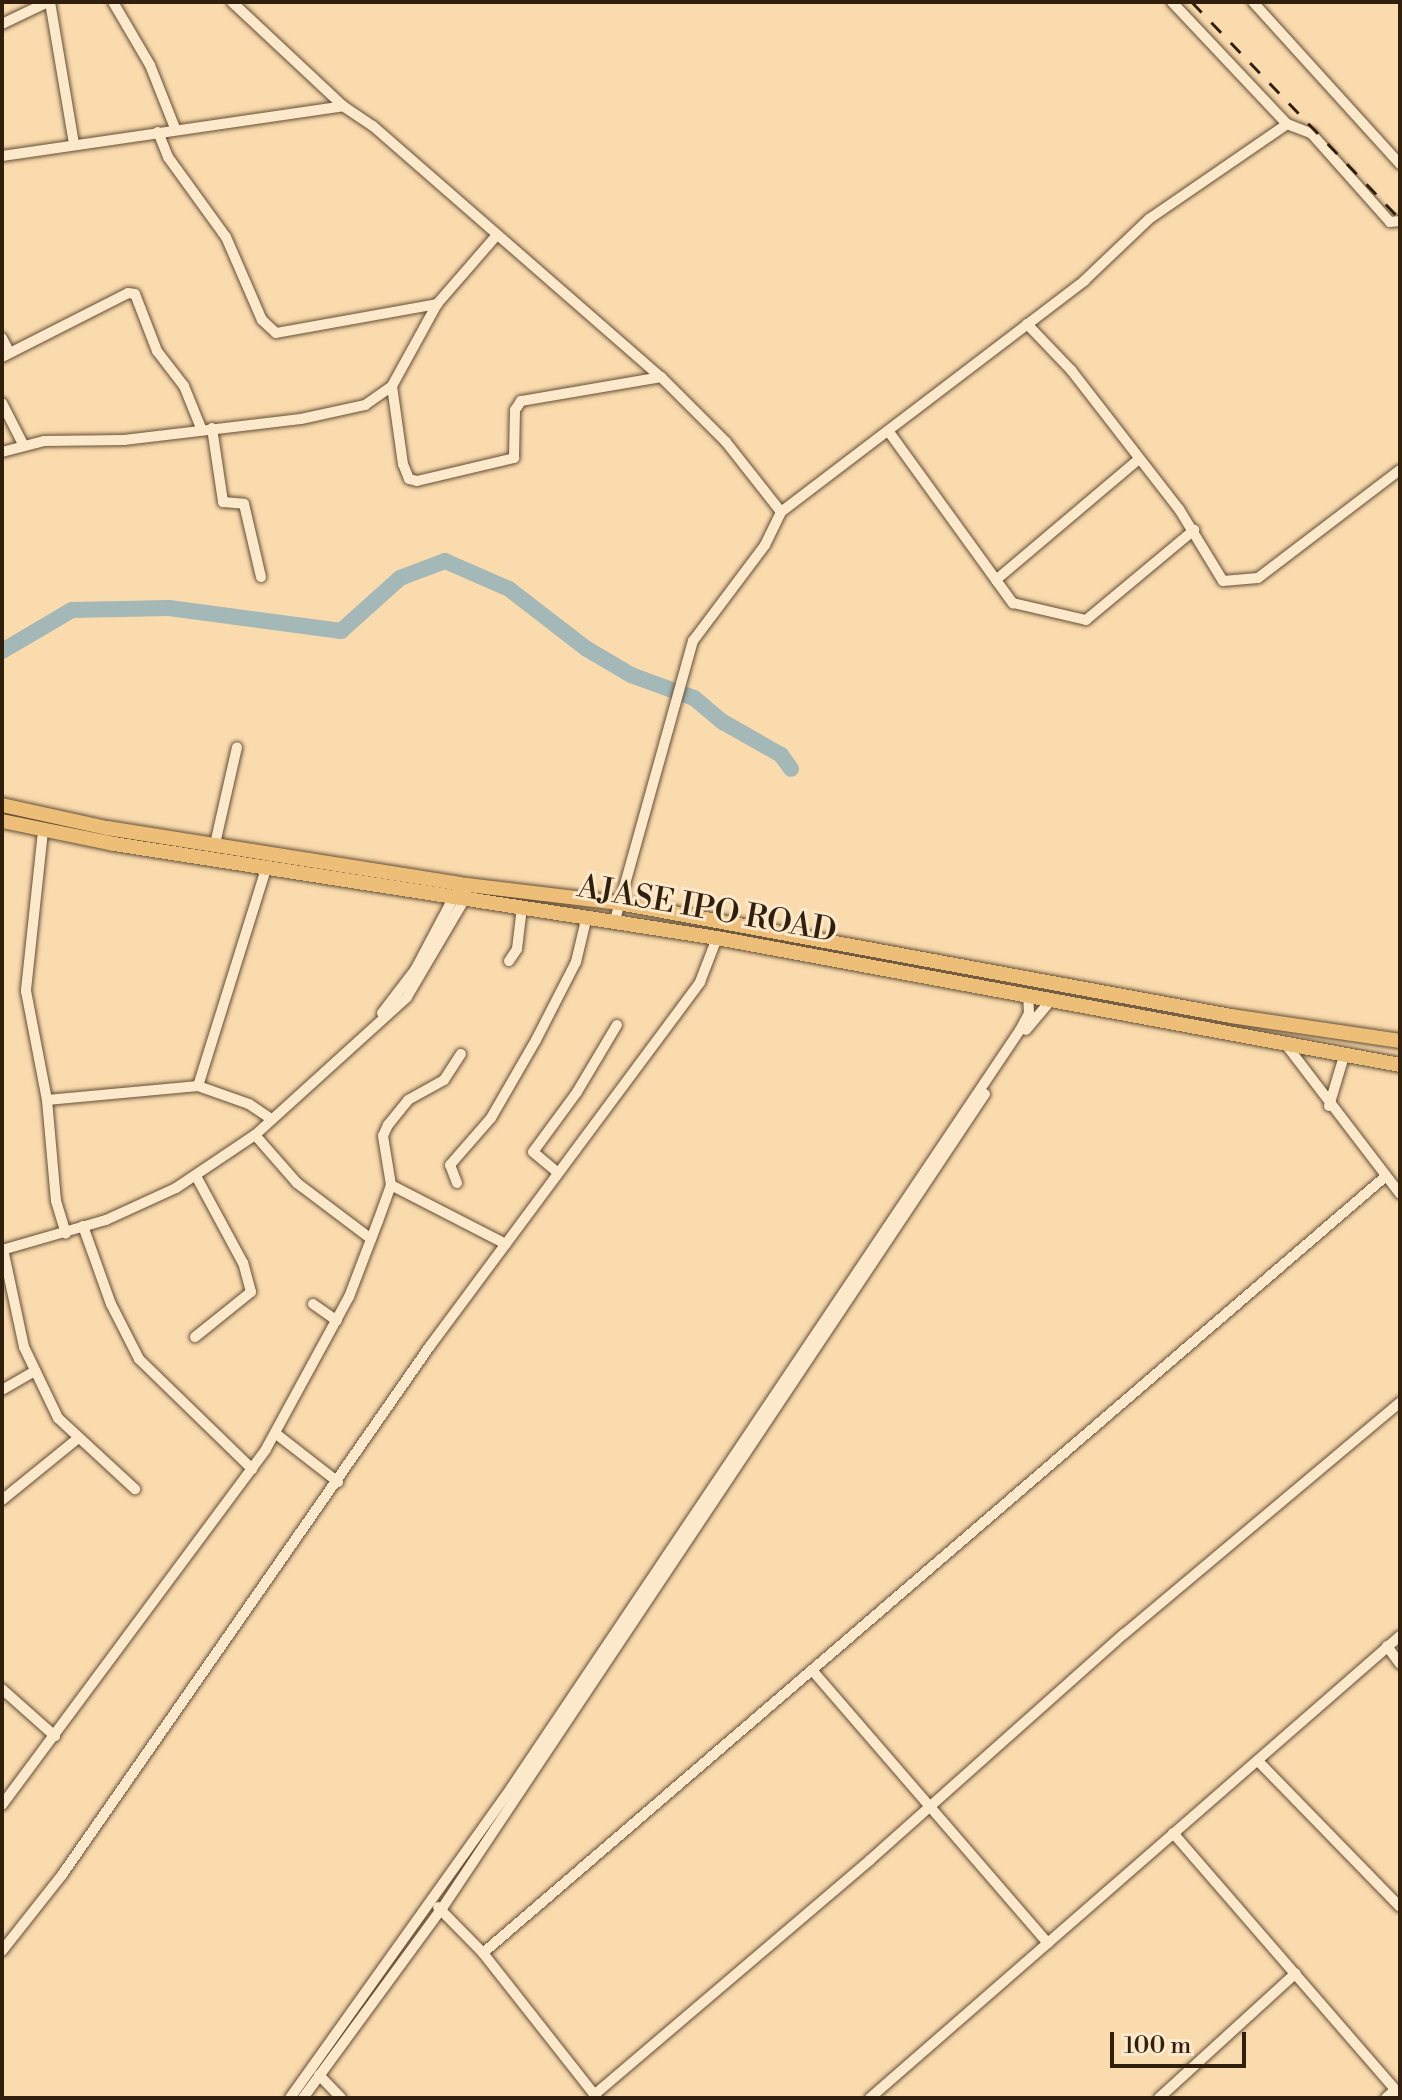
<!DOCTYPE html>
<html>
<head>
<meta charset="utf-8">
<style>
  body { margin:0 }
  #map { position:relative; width:1402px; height:2100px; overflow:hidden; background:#fadbae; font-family:"Libre Bodoni",serif }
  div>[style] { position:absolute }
  .river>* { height:16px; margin:-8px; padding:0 8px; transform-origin:8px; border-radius:8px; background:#a4b8b7 }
  .roads { filter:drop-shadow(0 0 2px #634e36) drop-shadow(0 0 2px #634e36) }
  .minor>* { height:10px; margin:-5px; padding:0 5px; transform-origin:5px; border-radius:5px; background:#fce8ca }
  .highway>* { height:14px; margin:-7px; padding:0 7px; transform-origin:7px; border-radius:7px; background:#edbe77 }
  .rail>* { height:3px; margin-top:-1.5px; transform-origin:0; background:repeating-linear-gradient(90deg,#311f0e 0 14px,transparent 0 28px) }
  span { translate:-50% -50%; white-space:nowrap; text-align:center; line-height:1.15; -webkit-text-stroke:6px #fce8ca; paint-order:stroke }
  .street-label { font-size:32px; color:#311f0e }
  .frame { position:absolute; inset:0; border:4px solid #311f0e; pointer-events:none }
  .scale { position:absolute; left:1110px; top:2032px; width:136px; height:36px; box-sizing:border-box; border:4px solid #311f0e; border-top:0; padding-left:10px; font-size:24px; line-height:28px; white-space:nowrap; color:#311f0e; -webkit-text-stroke:6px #fce8ca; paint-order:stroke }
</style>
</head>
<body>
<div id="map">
  <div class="river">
    <div style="left:2px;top:651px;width:81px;rotate:-30.4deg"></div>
    <div style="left:72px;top:610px;width:97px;rotate:-1.2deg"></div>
    <div style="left:169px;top:608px;width:174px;rotate:7.6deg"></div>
    <div style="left:341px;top:631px;width:79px;rotate:-41.9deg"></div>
    <div style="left:400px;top:578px;width:48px;rotate:-20.7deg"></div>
    <div style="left:445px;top:561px;width:70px;rotate:23.6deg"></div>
    <div style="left:509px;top:589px;width:98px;rotate:37.6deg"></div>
    <div style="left:587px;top:649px;width:51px;rotate:30.6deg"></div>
    <div style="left:631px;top:675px;width:67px;rotate:20.1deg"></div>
    <div style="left:694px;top:698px;width:38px;rotate:40deg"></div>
    <div style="left:723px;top:722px;width:67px;rotate:29.6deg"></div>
    <div style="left:781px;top:755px;width:17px;rotate:54deg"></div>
  </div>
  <div class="roads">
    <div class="minor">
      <div style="left:50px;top:2px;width:144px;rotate:80.4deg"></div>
      <div style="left:113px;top:2px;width:73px;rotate:59.6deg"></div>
      <div style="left:150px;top:65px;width:68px;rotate:68.4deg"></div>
      <div style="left:232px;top:2px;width:152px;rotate:43.1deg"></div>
      <div style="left:343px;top:106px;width:36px;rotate:34deg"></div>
      <div style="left:373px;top:126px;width:382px;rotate:41.1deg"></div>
      <div style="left:661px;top:377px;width:92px;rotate:45deg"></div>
      <div style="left:726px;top:442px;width:89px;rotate:51.8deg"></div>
      <div style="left:1172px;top:2px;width:168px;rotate:46.7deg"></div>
      <div style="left:1253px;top:2px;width:219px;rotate:47.8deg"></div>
      <div style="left:2px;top:24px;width:51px;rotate:-25.6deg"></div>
      <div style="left:158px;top:132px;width:27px;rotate:68deg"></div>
      <div style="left:168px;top:157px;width:99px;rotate:54.1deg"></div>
      <div style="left:226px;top:237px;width:90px;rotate:66.6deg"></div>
      <div style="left:262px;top:320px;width:19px;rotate:43deg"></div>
      <div style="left:276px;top:333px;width:164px;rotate:-10.2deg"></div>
      <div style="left:2px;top:156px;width:345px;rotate:-8.3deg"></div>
      <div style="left:1027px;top:324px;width:64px;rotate:46.3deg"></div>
      <div style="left:1071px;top:370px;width:176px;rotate:52.2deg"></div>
      <div style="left:1179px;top:509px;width:84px;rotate:58.6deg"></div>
      <div style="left:1223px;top:581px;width:35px;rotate:-5deg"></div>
      <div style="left:1258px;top:578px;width:178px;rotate:-37.3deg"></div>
      <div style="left:2px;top:338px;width:16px;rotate:63deg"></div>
      <div style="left:2px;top:357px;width:141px;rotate:-26.9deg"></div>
      <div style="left:128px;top:293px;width:7px;rotate:8deg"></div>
      <div style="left:135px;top:294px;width:61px;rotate:68.9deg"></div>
      <div style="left:157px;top:351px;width:44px;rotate:52.4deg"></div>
      <div style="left:184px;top:386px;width:45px;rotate:68deg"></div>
      <div style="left:392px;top:386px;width:79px;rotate:82deg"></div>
      <div style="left:403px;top:464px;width:16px;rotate:68deg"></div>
      <div style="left:409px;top:479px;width:8px;rotate:14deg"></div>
      <div style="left:417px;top:481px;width:100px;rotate:-13.3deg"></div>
      <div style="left:514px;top:458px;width:48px;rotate:-88.8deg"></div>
      <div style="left:515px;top:410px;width:11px;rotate:-56deg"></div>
      <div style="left:521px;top:401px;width:142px;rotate:-9.7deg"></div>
      <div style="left:2px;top:403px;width:46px;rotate:62.9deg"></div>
      <div style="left:212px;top:428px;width:75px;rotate:81.5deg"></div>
      <div style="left:223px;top:502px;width:21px;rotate:5deg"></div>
      <div style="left:244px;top:504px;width:75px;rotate:76.9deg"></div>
      <div style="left:889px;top:432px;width:183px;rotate:54.1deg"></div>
      <div style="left:2px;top:452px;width:43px;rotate:-14.7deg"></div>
      <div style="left:44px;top:441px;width:80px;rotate:-0.7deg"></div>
      <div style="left:124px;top:440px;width:178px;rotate:-6.8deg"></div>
      <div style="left:301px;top:419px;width:66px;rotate:-12.3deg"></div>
      <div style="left:365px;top:405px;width:33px;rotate:-35deg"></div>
      <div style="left:392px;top:386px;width:94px;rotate:-61.2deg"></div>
      <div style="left:437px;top:304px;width:91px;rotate:-49deg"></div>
      <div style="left:1139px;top:459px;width:187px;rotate:139.8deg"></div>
      <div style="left:996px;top:580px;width:29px;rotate:54deg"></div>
      <div style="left:1013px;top:603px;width:75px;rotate:13.1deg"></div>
      <div style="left:1086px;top:620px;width:141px;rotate:-39.8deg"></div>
      <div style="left:43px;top:831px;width:161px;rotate:96.1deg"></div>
      <div style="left:26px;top:991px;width:111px;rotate:79.1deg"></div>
      <div style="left:47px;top:1100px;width:101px;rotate:84.9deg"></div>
      <div style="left:56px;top:1201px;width:34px;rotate:73deg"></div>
      <div style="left:215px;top:844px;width:99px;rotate:-77.2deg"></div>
      <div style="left:615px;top:920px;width:290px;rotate:-74.4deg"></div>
      <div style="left:693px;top:641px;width:120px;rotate:-53.1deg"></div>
      <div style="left:765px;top:545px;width:37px;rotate:-64deg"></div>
      <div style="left:781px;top:512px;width:382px;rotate:-37.3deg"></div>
      <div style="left:1085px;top:280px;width:88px;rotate:-43.6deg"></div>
      <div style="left:1149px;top:219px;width:168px;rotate:-34.5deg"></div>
      <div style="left:1287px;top:124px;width:26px;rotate:21deg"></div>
      <div style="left:1311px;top:133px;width:119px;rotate:48.4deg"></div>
      <div style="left:1390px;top:222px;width:10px;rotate:-6deg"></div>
      <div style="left:509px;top:961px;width:14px;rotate:-56deg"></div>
      <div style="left:517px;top:949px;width:42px;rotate:-83.2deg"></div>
      <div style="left:382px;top:1013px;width:54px;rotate:-52.5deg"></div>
      <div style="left:415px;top:970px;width:89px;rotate:-62deg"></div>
      <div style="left:1026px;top:1030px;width:40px;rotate:-50deg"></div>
      <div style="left:1287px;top:1046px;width:186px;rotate:52.6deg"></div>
      <div style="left:198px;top:1086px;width:231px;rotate:-72.6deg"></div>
      <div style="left:47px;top:1100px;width:152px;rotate:-5.3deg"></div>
      <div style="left:198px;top:1086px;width:54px;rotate:19.4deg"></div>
      <div style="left:249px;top:1104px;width:27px;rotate:34deg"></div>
      <div style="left:1329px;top:1106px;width:52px;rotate:-73.3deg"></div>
      <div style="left:255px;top:1135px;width:64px;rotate:48.8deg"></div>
      <div style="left:297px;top:1183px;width:93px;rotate:37.1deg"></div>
      <div style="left:557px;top:1172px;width:31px;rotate:-140deg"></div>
      <div style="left:533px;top:1152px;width:74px;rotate:-53.7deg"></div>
      <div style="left:577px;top:1092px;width:78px;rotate:-59.2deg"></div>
      <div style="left:457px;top:1183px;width:19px;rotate:-111deg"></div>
      <div style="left:450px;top:1165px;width:62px;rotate:-48.9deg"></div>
      <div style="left:491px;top:1118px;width:90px;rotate:-60deg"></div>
      <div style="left:536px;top:1040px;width:88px;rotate:-62.9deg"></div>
      <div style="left:576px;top:962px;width:47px;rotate:-76.6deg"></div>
      <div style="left:391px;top:1185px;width:129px;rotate:27.2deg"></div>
      <div style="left:83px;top:1226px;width:83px;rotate:70.3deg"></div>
      <div style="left:111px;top:1304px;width:62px;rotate:63deg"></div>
      <div style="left:139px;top:1359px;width:158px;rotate:44.2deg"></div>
      <div style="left:3px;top:1249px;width:100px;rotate:77.9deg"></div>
      <div style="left:24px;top:1347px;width:79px;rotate:64.4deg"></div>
      <div style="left:58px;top:1418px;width:105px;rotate:42.7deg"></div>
      <div style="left:2px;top:1250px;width:108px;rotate:-16.1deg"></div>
      <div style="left:106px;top:1220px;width:77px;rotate:-24.6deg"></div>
      <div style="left:176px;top:1188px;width:95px;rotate:-33.9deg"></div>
      <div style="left:255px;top:1135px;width:205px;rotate:-42.2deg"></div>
      <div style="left:407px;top:997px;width:118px;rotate:-59.5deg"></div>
      <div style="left:313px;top:1304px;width:29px;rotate:35deg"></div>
      <div style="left:195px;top:1337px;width:72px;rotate:-38.8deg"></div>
      <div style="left:251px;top:1292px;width:30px;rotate:-105deg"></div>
      <div style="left:243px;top:1263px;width:99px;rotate:-118.4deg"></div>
      <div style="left:2px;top:1390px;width:36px;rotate:-30deg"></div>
      <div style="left:275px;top:1433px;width:80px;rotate:37.9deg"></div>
      <div style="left:2px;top:1500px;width:97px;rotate:-39.1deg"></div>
      <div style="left:1387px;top:1646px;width:22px;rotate:54deg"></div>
      <div style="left:812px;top:1670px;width:361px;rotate:49.2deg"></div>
      <div style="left:2px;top:1689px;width:71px;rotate:41.6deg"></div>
      <div style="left:1259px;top:1762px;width:202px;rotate:45.8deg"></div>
      <div style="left:2px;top:1805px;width:443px;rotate:-53.4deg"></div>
      <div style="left:266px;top:1449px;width:173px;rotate:-61.4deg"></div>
      <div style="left:349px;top:1297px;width:81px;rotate:-69.1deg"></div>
      <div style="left:378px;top:1221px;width:38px;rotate:-70deg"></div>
      <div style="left:391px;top:1185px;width:50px;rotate:-99.3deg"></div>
      <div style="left:383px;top:1136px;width:12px;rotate:-66deg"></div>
      <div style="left:388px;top:1125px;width:32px;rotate:-51deg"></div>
      <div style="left:408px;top:1100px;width:41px;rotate:-29.1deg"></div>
      <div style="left:444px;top:1080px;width:31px;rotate:-57deg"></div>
      <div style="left:1173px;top:1833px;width:347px;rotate:49.1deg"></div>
      <div style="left:438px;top:1907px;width:64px;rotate:45.6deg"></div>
      <div style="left:483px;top:1953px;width:184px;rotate:51.8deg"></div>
      <div style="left:2px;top:1951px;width:97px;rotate:-51.7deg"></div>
      <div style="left:62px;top:1875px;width:644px;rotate:-55.18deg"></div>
      <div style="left:430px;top:1346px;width:453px;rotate:-53.4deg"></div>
      <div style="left:700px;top:982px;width:47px;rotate:-68.9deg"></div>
      <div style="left:483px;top:1953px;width:1190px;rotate:-40.71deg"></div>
      <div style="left:319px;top:2075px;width:32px;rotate:46deg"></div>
      <div style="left:594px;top:2095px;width:362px;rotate:-40.4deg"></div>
      <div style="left:870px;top:1860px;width:340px;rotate:-41.7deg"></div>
      <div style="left:1124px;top:1634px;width:361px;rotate:-40deg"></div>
      <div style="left:290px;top:2098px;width:381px;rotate:-54.5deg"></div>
      <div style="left:511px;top:1788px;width:913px;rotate:-56.12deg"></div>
      <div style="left:1020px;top:1030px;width:19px;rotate:-62deg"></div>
      <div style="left:1029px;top:1013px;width:19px;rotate:-93deg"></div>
      <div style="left:303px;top:2098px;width:237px;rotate:-53.8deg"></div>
      <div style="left:443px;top:1907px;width:977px;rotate:-56.31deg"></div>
      <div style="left:870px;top:2098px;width:703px;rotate:-41.08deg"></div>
      <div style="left:1159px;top:2098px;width:185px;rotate:-42.4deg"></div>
      <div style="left:1386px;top:2098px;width:12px;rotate:-42deg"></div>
    </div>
    <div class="highway">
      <div style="left:2px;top:805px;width:107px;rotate:12.4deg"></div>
      <div style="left:107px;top:828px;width:356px;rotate:9deg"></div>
      <div style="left:459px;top:884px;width:161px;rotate:6.8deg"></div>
      <div style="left:619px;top:903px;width:622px;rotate:10.46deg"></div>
      <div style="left:1231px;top:1016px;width:171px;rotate:8.4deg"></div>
      <div style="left:2px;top:821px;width:114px;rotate:11.6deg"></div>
      <div style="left:114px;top:844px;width:610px;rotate:8.86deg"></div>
      <div style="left:717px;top:938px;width:695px;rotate:10.53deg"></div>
    </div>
  </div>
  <div class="rail">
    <div style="left:1192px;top:2px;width:301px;rotate:46.2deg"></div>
  </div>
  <div class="street-label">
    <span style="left:707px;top:909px;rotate:10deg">AJASE IPO ROAD</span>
  </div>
  <div class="frame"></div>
  <div class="scale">100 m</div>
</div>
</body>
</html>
